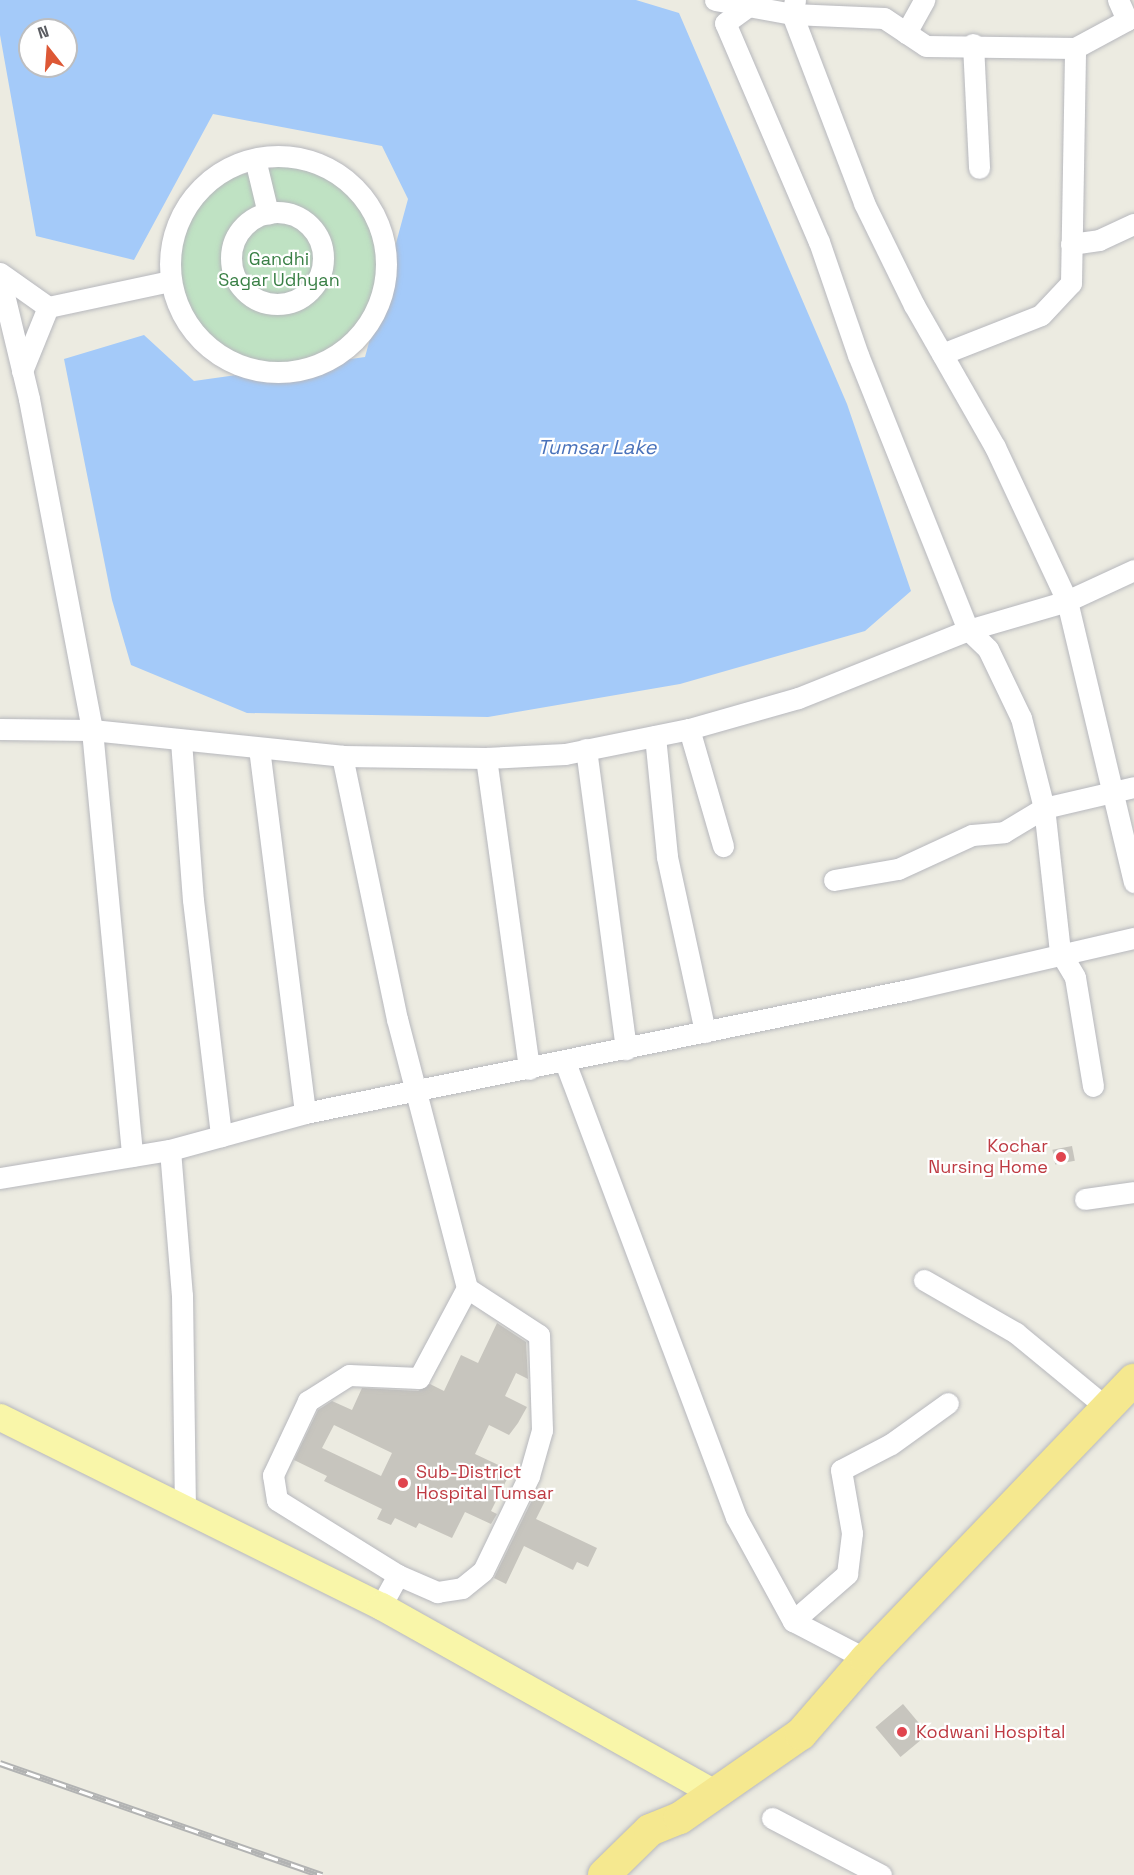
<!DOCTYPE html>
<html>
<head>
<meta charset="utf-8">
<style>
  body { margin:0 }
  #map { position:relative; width:1134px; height:1875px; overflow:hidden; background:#ecebe1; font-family:"Space Grotesk",sans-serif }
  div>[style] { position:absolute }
  .green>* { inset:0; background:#bfe2c3 }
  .water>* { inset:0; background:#a4caf9 }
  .building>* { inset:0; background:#c7c5be; transform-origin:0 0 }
  .roads { filter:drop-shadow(0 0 2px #b7b8bd) drop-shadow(0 0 2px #b7b8bd) }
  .minor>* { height:21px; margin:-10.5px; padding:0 10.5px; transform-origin:10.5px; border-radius:10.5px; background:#fff }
  .minor>.ring { margin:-10.5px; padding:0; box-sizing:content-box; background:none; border:21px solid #fff; border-radius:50% }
  .major>* { height:27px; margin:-13.5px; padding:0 13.5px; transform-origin:13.5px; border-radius:13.5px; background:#f9f6a9 }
  .highway>* { height:32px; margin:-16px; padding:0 16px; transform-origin:16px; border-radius:16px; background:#f5e88f }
  .rail>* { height:7px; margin-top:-3.5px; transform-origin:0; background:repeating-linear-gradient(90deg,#fff 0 14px,#b2b3b3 0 28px); box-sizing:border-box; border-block:2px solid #b2b3b3 }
  .dots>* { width:16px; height:16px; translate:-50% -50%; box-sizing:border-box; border:3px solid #fff; border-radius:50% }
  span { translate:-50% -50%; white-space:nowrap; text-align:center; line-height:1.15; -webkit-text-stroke:4.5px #fff; paint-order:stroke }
  .park-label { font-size:18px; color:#3a8046 }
  .health-label { font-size:18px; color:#be3a42 }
  .right { translate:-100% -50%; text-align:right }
  .left { translate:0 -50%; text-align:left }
  .water-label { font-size:20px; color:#4972ba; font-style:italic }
  .north { position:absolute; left:18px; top:18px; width:60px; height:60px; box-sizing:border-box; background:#fff; border:2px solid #bdbec0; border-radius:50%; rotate:343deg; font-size:16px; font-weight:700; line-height:24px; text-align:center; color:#5a5c61 }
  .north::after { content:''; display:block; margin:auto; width:21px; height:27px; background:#dd5836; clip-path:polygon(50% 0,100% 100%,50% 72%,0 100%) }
</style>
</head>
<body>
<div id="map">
  <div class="green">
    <div style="clip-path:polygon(310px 160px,342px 176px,384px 235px,388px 270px,380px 305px,361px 335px,334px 358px,301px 371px,266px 373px,231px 363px,202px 343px,170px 281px,170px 245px,206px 182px)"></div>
  </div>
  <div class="water">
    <div style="clip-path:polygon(evenodd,0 0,636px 0,679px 13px,847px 404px,911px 591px,865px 631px,680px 684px,488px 717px,247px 713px,131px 665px,112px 600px,64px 359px,144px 335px,194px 381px,365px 357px,408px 199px,382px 146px,213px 114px,134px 260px,36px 236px,0 35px,0 0,30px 30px,66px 30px,66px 66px,30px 66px,30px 30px)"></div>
  </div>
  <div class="building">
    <div style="left:1072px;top:1146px;width:15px;height:20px;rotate:79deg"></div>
    <div style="clip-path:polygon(evenodd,497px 1323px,526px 1342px,528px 1379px,516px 1373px,505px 1396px,527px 1407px,518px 1423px,509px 1435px,489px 1425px,475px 1454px,511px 1471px,491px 1511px,497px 1514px,491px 1524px,465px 1512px,452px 1538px,419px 1523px,416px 1528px,395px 1518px,391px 1525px,377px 1519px,382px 1509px,324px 1481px,327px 1476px,294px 1460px,318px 1410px,332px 1401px,352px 1410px,362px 1388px,418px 1391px,430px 1384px,444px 1391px,461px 1355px,478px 1363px,497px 1323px,334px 1425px,392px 1453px,381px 1476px,322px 1448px,334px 1425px)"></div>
    <div style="clip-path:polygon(536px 1492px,547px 1497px,536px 1519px,597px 1548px,588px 1567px,577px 1562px,573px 1570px,524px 1546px,506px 1584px,494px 1578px)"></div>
    <div style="left:903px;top:1704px;width:39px;height:36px;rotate:50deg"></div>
  </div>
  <div class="roads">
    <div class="minor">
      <div style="left:715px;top:0;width:78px;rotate:10.3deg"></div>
      <div style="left:792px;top:14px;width:92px;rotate:2.5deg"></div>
      <div style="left:884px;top:18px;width:50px;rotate:33.7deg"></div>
      <div style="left:926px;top:46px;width:149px;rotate:0.8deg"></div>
      <div style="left:1075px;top:48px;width:59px;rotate:-28.3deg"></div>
      <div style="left:1127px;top:20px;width:22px;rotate:-114deg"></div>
      <div style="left:795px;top:0;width:14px;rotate:102deg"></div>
      <div style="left:792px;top:14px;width:202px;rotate:69.1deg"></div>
      <div style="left:864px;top:203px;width:114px;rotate:63.9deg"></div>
      <div style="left:914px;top:305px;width:163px;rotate:60.3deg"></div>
      <div style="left:995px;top:447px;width:170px;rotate:64.9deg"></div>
      <div style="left:1067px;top:601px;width:289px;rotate:76.6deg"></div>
      <div style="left:906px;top:33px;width:38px;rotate:-61deg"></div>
      <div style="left:973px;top:44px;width:124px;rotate:87.2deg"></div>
      <div class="ring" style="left:170px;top:156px;width:195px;height:195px"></div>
      <div style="left:255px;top:159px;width:56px;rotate:76.5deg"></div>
      <div class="ring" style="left:231px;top:212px;width:71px;height:71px"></div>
      <div style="left:1071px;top:244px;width:28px;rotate:-8deg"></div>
      <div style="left:1099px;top:240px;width:38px;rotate:-25deg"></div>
      <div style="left:0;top:273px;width:59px;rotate:35.3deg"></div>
      <div style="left:0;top:278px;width:124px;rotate:76.5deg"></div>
      <div style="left:29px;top:399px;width:337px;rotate:79.2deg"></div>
      <div style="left:92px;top:730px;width:251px;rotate:5.9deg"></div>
      <div style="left:342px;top:756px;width:144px;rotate:0.8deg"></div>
      <div style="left:486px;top:758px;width:79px;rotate:-2.9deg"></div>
      <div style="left:565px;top:754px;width:126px;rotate:-11.4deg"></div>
      <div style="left:689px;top:729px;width:113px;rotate:-15.9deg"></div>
      <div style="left:798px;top:698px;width:183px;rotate:-21.8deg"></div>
      <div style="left:968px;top:630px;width:296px;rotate:-111.8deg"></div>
      <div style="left:858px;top:355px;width:120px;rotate:-109deg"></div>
      <div style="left:819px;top:242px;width:238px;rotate:-113.2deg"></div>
      <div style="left:725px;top:23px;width:29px;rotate:-36deg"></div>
      <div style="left:942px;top:354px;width:106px;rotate:-21.5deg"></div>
      <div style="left:1041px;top:315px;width:44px;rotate:-46.8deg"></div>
      <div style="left:1071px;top:283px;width:235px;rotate:-89deg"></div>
      <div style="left:22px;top:371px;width:69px;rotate:-67.9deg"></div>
      <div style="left:48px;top:307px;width:125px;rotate:-12deg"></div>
      <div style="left:0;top:729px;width:92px;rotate:0.6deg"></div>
      <div style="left:92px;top:730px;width:428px;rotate:84.6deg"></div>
      <div style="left:689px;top:729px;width:122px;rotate:73.8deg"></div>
      <div style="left:655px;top:736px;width:122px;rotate:84.3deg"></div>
      <div style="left:667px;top:857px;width:179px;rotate:77.7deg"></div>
      <div style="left:181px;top:741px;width:159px;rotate:85.7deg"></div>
      <div style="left:193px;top:900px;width:238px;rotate:83.2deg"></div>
      <div style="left:259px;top:748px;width:368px;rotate:82.8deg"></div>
      <div style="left:586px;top:749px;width:303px;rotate:82.4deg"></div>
      <div style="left:342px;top:756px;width:269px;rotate:78.2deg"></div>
      <div style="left:397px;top:1019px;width:278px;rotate:75.4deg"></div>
      <div style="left:467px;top:1288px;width:102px;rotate:118.1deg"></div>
      <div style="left:419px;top:1378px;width:70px;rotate:-177.5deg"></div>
      <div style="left:349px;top:1375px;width:49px;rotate:147.6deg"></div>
      <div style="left:308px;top:1401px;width:82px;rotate:115.3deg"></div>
      <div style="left:273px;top:1475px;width:25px;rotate:81deg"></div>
      <div style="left:277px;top:1500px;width:142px;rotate:31.8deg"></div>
      <div style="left:398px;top:1575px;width:35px;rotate:119deg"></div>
      <div style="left:486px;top:758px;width:314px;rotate:82.1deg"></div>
      <div style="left:834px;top:880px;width:65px;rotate:-9.8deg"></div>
      <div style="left:898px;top:869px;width:81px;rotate:-24.7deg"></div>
      <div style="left:972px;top:835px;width:32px;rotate:-5deg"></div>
      <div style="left:1004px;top:832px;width:47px;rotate:-31deg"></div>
      <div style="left:1044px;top:808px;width:92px;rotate:-13.1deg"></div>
      <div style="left:565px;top:1062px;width:486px;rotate:69.4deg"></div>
      <div style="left:736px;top:1517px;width:119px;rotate:61.3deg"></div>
      <div style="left:793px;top:1621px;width:82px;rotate:27.5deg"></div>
      <div style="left:1093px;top:1086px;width:110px;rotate:-99.4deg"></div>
      <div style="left:1075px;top:977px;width:29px;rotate:-121deg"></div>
      <div style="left:1060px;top:952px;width:145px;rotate:-96.3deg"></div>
      <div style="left:1044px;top:808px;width:93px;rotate:-104.3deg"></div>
      <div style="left:1021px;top:718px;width:76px;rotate:-115.6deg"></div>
      <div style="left:988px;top:649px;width:28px;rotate:-136deg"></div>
      <div style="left:968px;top:630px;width:103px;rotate:-16.3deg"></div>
      <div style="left:1067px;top:601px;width:74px;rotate:-24.8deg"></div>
      <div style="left:170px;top:1150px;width:145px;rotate:85.3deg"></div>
      <div style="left:182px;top:1295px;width:214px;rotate:89.2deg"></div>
      <div style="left:0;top:1178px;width:172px;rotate:-9.4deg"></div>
      <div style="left:170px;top:1150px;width:140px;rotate:-15.3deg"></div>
      <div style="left:305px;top:1113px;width:615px;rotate:-11.53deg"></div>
      <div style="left:908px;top:990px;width:232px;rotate:-13deg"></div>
      <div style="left:1085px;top:1199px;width:49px;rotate:-8.1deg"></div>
      <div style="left:924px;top:1280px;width:106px;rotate:29.9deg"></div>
      <div style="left:1016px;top:1333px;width:118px;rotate:39.5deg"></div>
      <div style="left:398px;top:1575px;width:43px;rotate:23.6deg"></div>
      <div style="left:437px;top:1592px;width:25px;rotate:-9deg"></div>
      <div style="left:462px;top:1588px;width:27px;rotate:-39deg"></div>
      <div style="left:483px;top:1571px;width:106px;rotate:-64.2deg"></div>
      <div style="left:529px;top:1476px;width:48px;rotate:-74.2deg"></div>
      <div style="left:542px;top:1430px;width:95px;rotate:-91.8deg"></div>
      <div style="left:539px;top:1335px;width:86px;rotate:-146.9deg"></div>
      <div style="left:793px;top:1621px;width:72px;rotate:-41deg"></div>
      <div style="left:847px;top:1574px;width:41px;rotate:-83deg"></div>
      <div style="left:852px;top:1533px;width:64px;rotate:-99.9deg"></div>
      <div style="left:841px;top:1470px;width:56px;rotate:-27.5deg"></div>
      <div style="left:891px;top:1444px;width:70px;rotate:-35.7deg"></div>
      <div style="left:772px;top:1818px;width:123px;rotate:27.6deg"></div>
    </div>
    <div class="major">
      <div style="left:0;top:1417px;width:425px;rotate:26.4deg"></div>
      <div style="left:381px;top:1606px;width:381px;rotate:29.3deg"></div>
    </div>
    <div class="highway">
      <div style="left:604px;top:1875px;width:64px;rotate:-44.4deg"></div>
      <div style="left:650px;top:1830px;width:32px;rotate:-22deg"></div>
      <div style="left:680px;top:1818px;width:147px;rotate:-34.8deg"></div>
      <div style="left:801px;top:1734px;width:99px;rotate:-49.1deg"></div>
      <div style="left:866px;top:1659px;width:387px;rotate:-46.2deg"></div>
    </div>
  </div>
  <div class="rail">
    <div style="left:0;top:1763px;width:341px;rotate:19.2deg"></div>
  </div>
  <div class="dots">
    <div style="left:1061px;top:1157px;background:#e0444e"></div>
    <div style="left:403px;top:1483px;background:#e0444e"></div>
    <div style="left:902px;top:1732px;background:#e0444e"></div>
  </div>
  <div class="park-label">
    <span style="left:279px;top:270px">Gandhi<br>Sagar Udhyan</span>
  </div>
  <div class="health-label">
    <span class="right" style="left:1048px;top:1157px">Kochar<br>Nursing Home</span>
    <span class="left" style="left:416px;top:1483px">Sub-District<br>Hospital Tumsar</span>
    <span class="left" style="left:916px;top:1732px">Kodwani Hospital</span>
  </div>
  <div class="water-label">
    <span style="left:597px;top:447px">Tumsar Lake</span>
  </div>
  <div class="north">N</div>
</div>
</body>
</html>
